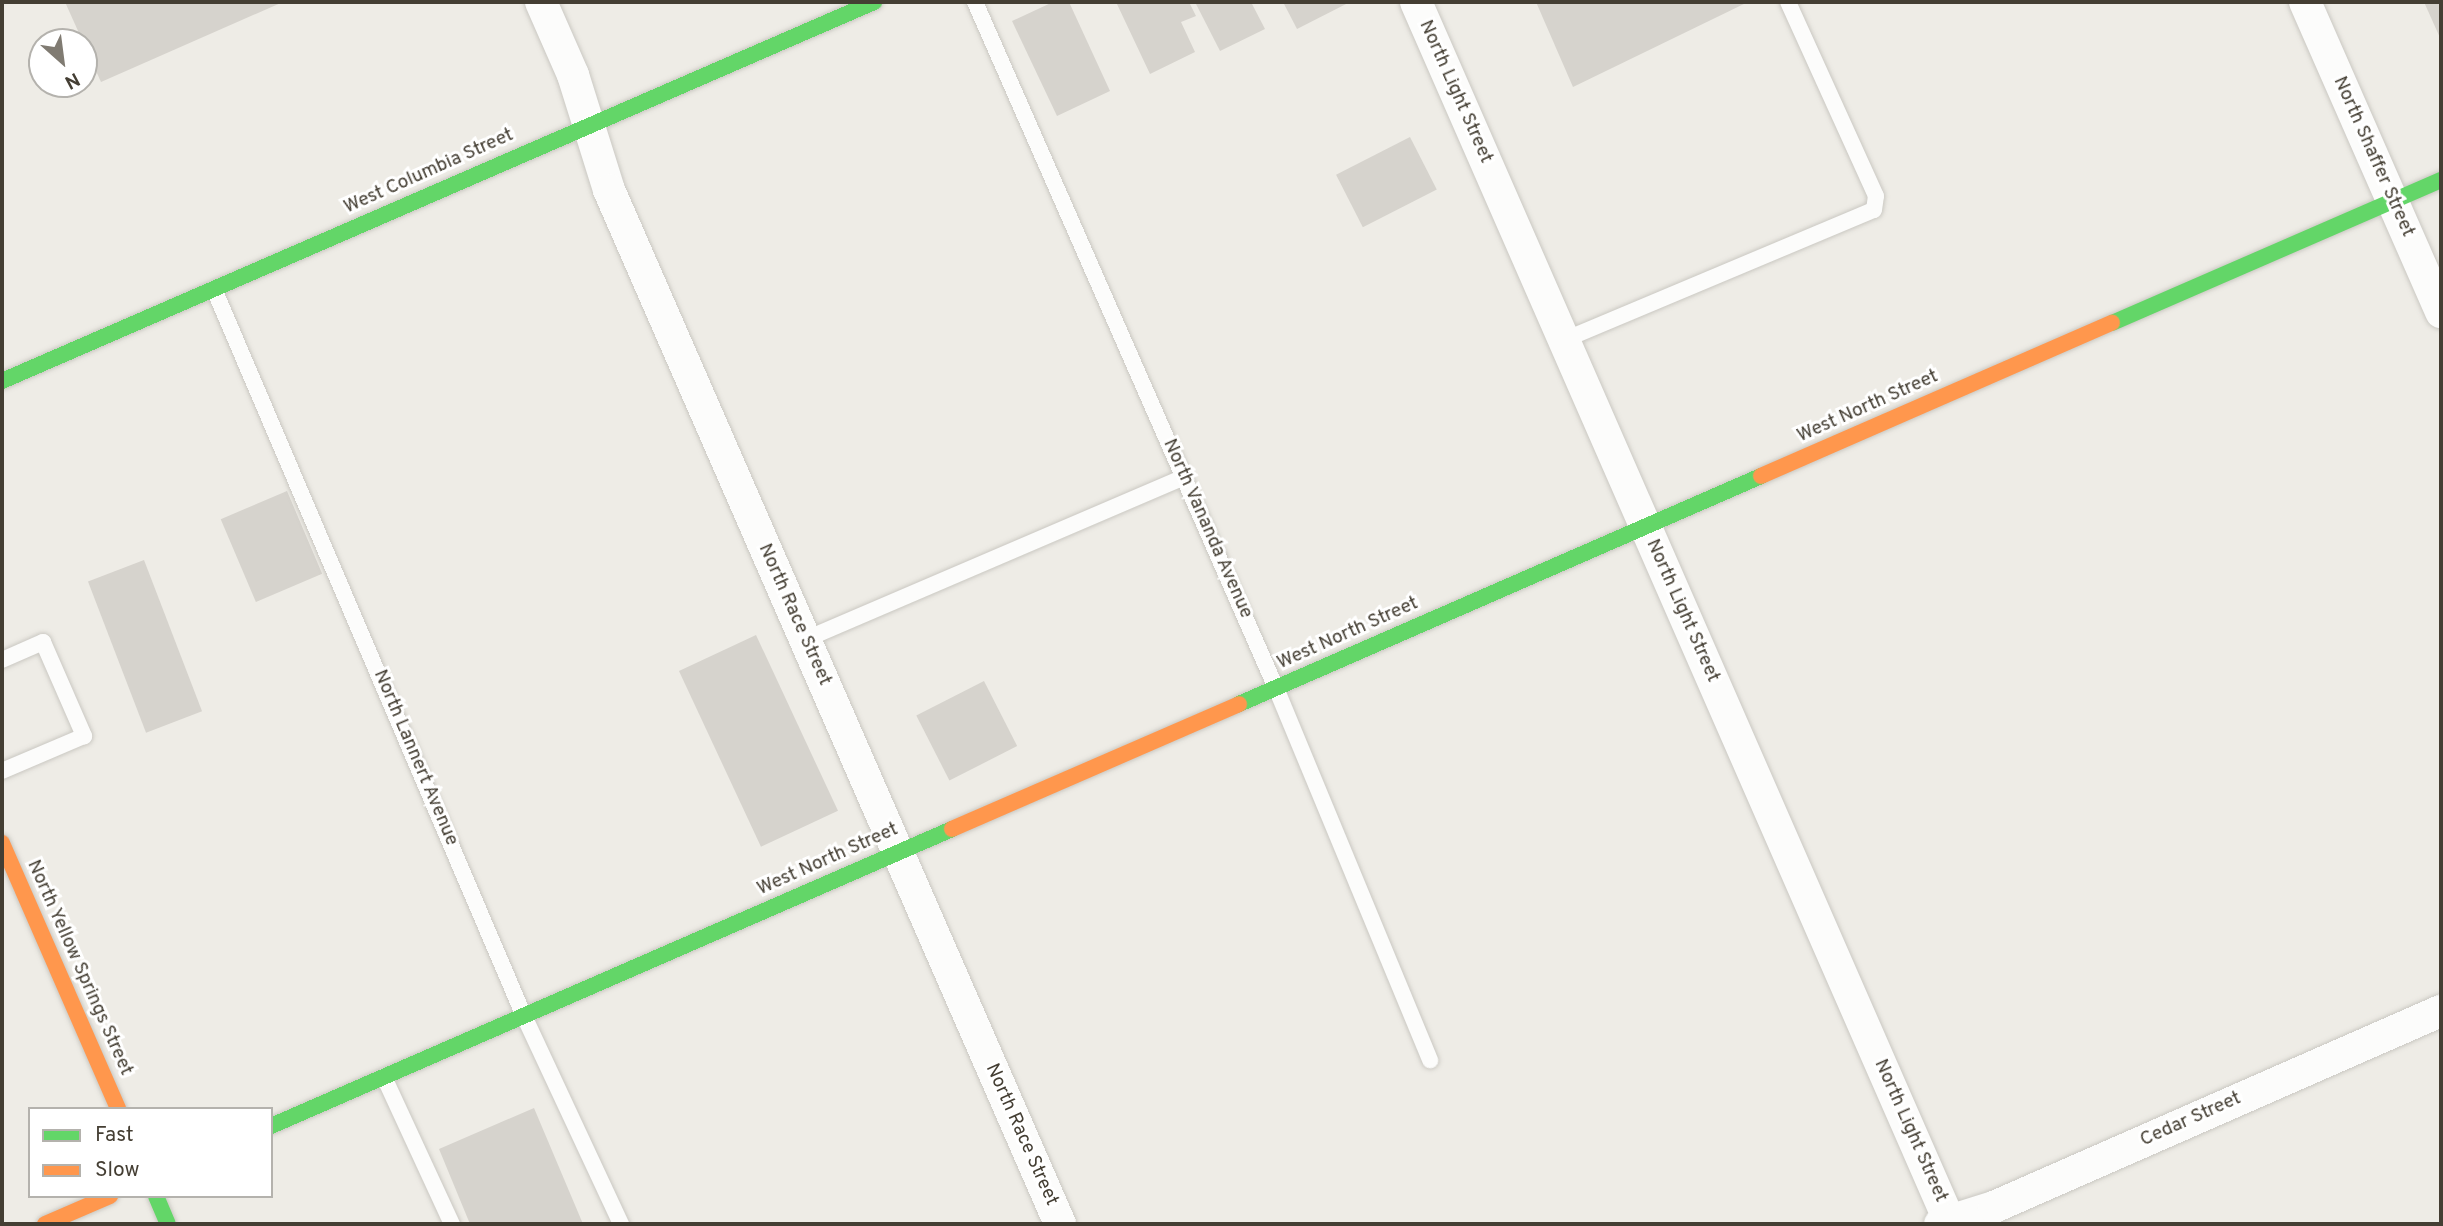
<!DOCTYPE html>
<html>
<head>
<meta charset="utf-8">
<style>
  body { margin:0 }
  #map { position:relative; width:2443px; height:1226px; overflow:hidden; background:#eeece6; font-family:Overpass,sans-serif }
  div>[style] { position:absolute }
  .building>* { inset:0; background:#d6d3cd; transform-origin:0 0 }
  .roads { filter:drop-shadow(0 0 2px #cac8c2) drop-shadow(0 0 2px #cac8c2) }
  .lane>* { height:16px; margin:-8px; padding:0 8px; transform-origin:8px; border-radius:8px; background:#fcfcfb }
  .street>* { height:32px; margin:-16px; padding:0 16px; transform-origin:16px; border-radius:16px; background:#fcfcfb }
  .fast>* { height:16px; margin:-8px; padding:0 8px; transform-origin:8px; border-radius:8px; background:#63d668 }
  .slow>* { height:16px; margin:-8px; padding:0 8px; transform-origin:8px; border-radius:8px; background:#ff974d }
  span { translate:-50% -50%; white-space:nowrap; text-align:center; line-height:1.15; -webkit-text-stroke:6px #fff; paint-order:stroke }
  .street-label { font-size:19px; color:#443e33 }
  .frame { position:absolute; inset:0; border:4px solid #443e33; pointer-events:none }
  .legend { position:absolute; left:28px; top:1107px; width:245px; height:91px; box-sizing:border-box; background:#fff; border:2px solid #b4b2ad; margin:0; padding:9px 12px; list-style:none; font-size:21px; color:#443e33 }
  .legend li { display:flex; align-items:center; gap:14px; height:35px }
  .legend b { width:35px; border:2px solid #b4b2ad }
  .north { position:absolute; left:28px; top:28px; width:70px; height:70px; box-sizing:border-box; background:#fff; border:2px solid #b4b2ad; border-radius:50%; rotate:152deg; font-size:19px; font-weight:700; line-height:28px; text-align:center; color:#443e33 }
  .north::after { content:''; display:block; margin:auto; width:24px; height:32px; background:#807b72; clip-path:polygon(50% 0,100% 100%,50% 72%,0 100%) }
</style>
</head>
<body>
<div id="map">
  <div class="building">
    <div style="clip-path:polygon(65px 2px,283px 2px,101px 82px)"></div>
    <div style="clip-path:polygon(1053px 2px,1069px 2px,1110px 91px,1057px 116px,1012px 21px)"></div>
    <div style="clip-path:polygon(1116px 2px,1189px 2px,1196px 16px,1181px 22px,1195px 52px,1150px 74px)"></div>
    <div style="clip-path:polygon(1195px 2px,1251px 2px,1265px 29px,1220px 51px)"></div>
    <div style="clip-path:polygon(1283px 2px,1350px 2px,1297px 29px)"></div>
    <div style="clip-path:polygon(1536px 2px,1748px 2px,1573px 87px)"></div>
    <div style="clip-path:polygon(2424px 2px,2441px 2px,2441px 40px)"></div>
    <div style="left:1410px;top:137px;width:59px;height:83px;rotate:63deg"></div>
    <div style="left:287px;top:491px;width:90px;height:72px;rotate:67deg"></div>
    <div style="left:144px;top:560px;width:162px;height:60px;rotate:69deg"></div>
    <div style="left:756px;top:635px;width:194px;height:85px;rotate:65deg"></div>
    <div style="left:984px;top:681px;width:73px;height:76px;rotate:63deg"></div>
    <div style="clip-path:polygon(534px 1108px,583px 1224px,470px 1224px,439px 1149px)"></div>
  </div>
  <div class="roads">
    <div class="lane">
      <div style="left:975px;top:2px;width:749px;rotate:66.31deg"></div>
      <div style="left:1276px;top:688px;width:403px;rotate:67.5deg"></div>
      <div style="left:214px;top:289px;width:790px;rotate:66.91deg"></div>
      <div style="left:524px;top:1016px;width:230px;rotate:65deg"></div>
      <div style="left:1564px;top:340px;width:336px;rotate:-22.8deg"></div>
      <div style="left:1874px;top:210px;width:14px;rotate:-82deg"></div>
      <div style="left:1876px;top:196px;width:213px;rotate:-114.4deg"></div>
      <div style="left:804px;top:640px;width:413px;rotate:-23.2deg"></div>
      <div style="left:2px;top:660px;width:45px;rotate:-23.7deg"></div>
      <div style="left:43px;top:642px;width:103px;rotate:66.4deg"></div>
      <div style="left:84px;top:736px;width:89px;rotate:156.9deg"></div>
      <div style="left:384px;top:1077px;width:162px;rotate:65.2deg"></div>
    </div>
    <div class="street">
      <div style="left:541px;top:2px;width:80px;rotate:66.3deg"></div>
      <div style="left:573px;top:75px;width:121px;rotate:72.6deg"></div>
      <div style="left:609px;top:190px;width:1128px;rotate:66.43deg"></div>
      <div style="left:1416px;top:2px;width:1330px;rotate:66.37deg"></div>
      <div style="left:2305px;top:2px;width:339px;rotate:66.3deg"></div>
      <div style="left:1940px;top:1224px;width:57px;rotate:-17.5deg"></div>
      <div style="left:1994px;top:1207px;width:488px;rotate:-23.7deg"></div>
    </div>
    <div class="fast">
      <div style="left:2112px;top:323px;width:359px;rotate:-23.5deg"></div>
      <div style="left:2px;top:381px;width:951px;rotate:-23.49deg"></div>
      <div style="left:1239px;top:704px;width:570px;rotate:-23.59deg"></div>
      <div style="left:271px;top:1126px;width:743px;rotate:-23.56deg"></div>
      <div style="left:156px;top:1196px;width:30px;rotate:67deg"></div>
    </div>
    <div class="slow">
      <div style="left:1761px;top:476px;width:383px;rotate:-23.6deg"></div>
      <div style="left:952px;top:829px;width:313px;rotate:-23.5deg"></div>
      <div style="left:2px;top:843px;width:290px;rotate:66.4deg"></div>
      <div style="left:45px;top:1224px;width:71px;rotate:-23.3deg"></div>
    </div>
  </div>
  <div class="street-label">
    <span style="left:1455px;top:92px;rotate:66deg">North Light Street</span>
    <span style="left:2373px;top:157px;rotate:66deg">North Shaffer Street</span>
    <span style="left:429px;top:172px;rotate:-24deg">West Columbia Street</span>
    <span style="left:1868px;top:407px;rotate:-24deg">West North Street</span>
    <span style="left:1207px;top:529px;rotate:66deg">North Vananda Avenue</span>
    <span style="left:1682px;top:611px;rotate:66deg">North Light Street</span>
    <span style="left:794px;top:615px;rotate:66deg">North Race Street</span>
    <span style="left:1348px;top:634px;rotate:-24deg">West North Street</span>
    <span style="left:415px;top:758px;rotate:67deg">North Lannert Avenue</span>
    <span style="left:828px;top:860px;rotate:-24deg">West North Street</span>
    <span style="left:79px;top:968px;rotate:66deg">North Yellow Springs Street</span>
    <span style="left:2191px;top:1120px;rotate:-24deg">Cedar Street</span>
    <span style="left:1910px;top:1131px;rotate:66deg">North Light Street</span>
    <span style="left:1021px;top:1135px;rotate:66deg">North Race Street</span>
  </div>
  <div class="frame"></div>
  <ul class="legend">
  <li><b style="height:9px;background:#63d668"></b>Fast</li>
  <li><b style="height:9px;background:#ff974d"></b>Slow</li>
  </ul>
  <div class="north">N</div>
</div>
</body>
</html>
